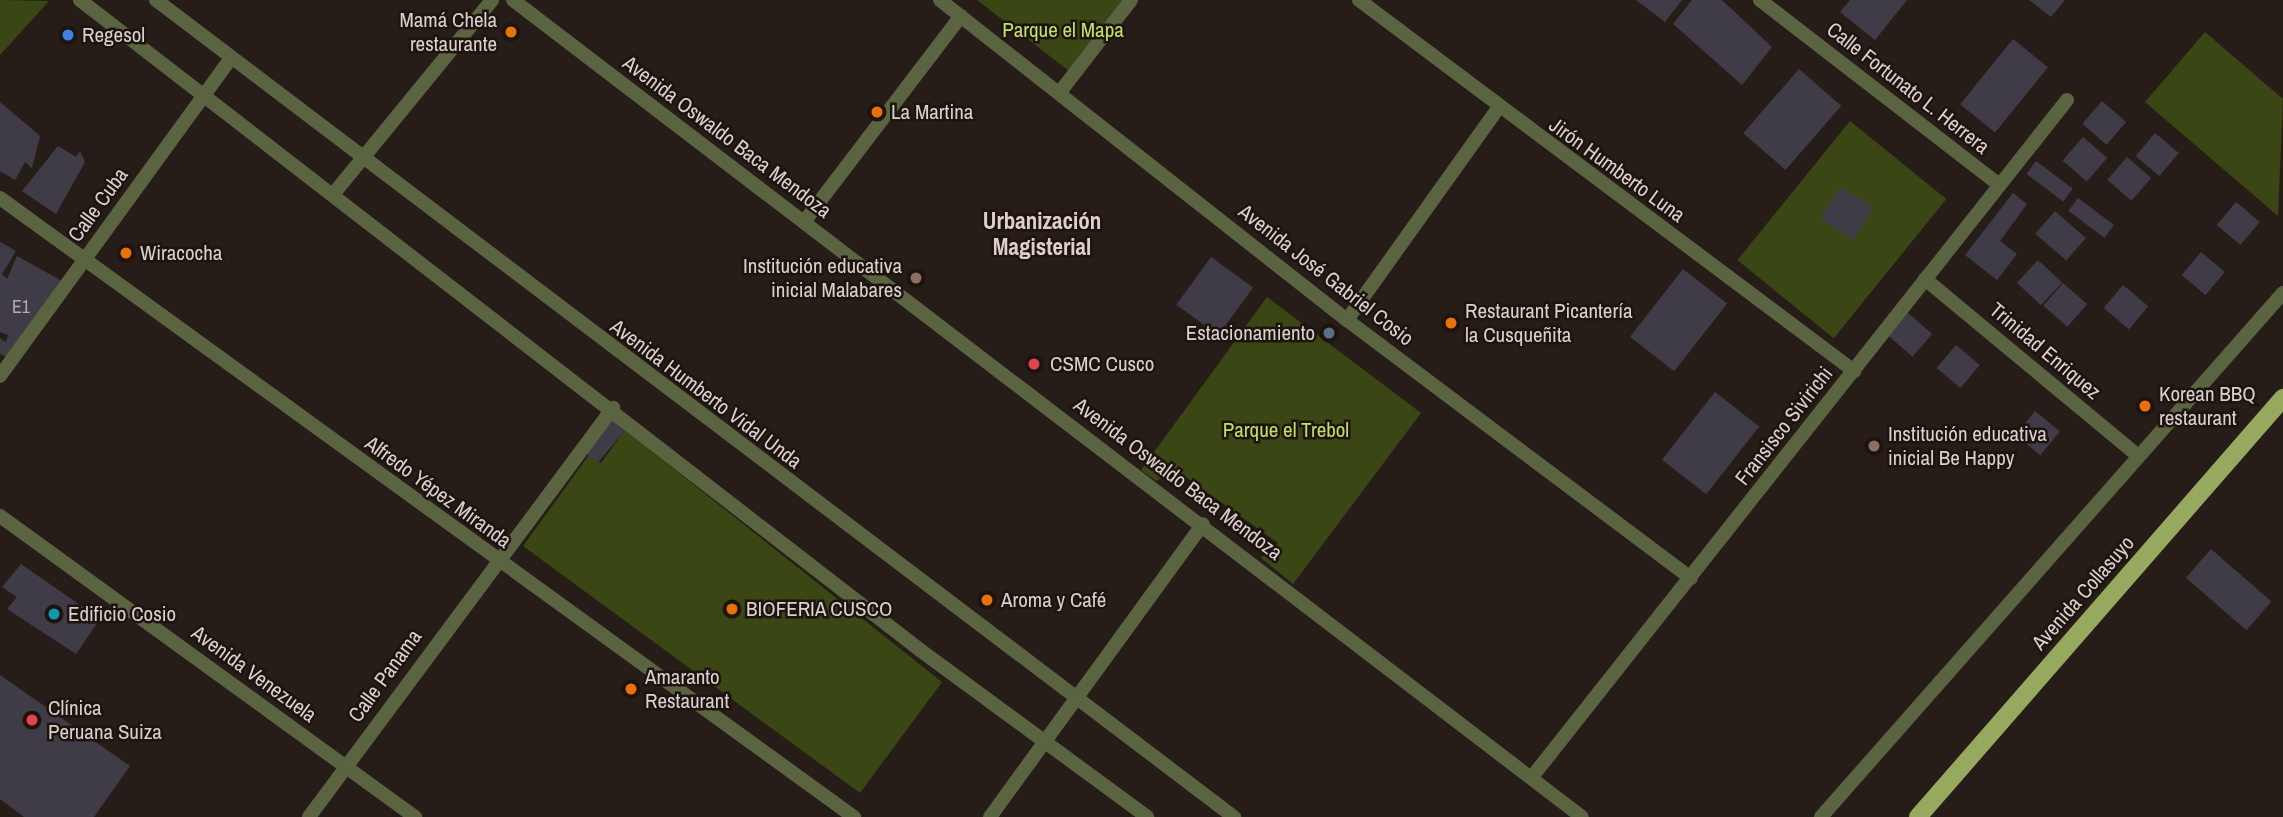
<!DOCTYPE html>
<html>
<head>
<meta charset="utf-8">
<style>
  body { margin:0 }
  #map { position:relative; width:2283px; height:817px; overflow:hidden; background:#271d18; font-family:"Archivo Narrow",sans-serif }
  div>[style] { position:absolute }
  .green>* { inset:0; background:#3a4614; transform-origin:0 0 }
  .building>* { inset:0; background:#403c47; transform-origin:0 0 }
  .street>* { height:14px; margin:-7px; padding:0 7px; transform-origin:7px; border-radius:7px; background:#5a6441 }
  .primary>* { height:18px; margin:-9px; padding:0 9px; transform-origin:9px; border-radius:9px; background:#96a95f }
  .dots>* { width:19px; height:19px; translate:-50% -50%; box-sizing:border-box; border:4px solid #1d130f; border-radius:50% }
  span { translate:-50% -50%; white-space:nowrap; text-align:center; line-height:1.15; -webkit-text-stroke:5px #1d130f; paint-order:stroke }
  .number-label { font-size:18px; color:#b3acac }
  .number-label span { -webkit-text-stroke-width:0 }
  .poi-label { font-size:21px; color:#d9d1ce }
  .right { translate:-100% -50%; text-align:right }
  .left { translate:0 -50%; text-align:left }
  .park-label { font-size:21px; color:#c1e069 }
  .street-label { font-size:21px; color:#d9d1ce }
  .neighbourhood-label { font-size:23px; color:#ded0c9; font-weight:700 }
</style>
</head>
<body>
<div id="map">
  <div class="green">
    <div style="clip-path:polygon(0 0,49px 1px,0 55px)"></div>
    <div style="clip-path:polygon(977px 0,1124px 0,1069px 71px)"></div>
    <div style="clip-path:polygon(2205px 32px,2283px 99px,2278px 216px,2145px 102px)"></div>
    <div style="left:1850px;top:121px;width:124px;height:179px;rotate:39deg"></div>
    <div style="clip-path:polygon(1267px 297px,1421px 413px,1293px 584px,1261px 558px,1278px 543px,1176px 470px,1156px 481px,1141px 470px)"></div>
    <div style="clip-path:polygon(625px 430px,942px 682px,860px 793px,523px 546px,589px 455px,601px 463px)"></div>
  </div>
  <div class="building">
    <div style="clip-path:polygon(1636px 0,1682px 0,1665px 22px)"></div>
    <div style="clip-path:polygon(1692px 0,1722px 0,1772px 47px,1742px 85px,1673px 24px)"></div>
    <div style="clip-path:polygon(1850px 0,1907px 0,1875px 40px,1840px 12px)"></div>
    <div style="clip-path:polygon(2029px 0,2065px 0,2051px 17px)"></div>
    <div style="left:2013px;top:39px;width:45px;height:84px;rotate:39deg"></div>
    <div style="left:1799px;top:69px;width:56px;height:85px;rotate:41deg"></div>
    <div style="left:2102px;top:101px;width:32px;height:30px;rotate:41deg"></div>
    <div style="clip-path:polygon(0 102px,40px 136px,32px 168px,25px 162px,15px 180px,0 171px)"></div>
    <div style="left:2155px;top:133px;width:31px;height:30px;rotate:40deg"></div>
    <div style="left:2083px;top:137px;width:32px;height:31px;rotate:41deg"></div>
    <div style="clip-path:polygon(58px 146px,76px 157px,80px 151px,85px 162px,56px 214px,22px 191px)"></div>
    <div style="left:2127px;top:157px;width:32px;height:30px;rotate:41deg"></div>
    <div style="left:2036px;top:161px;width:46px;height:16px;rotate:37deg"></div>
    <div style="left:1840px;top:187px;width:39px;height:38px;rotate:31deg"></div>
    <div style="clip-path:polygon(2013px 193px,2027px 204px,2000px 241px,2017px 254px,1997px 280px,1965px 255px)"></div>
    <div style="left:2078px;top:198px;width:45px;height:16px;rotate:37deg"></div>
    <div style="left:2236px;top:202px;width:31px;height:30px;rotate:40deg"></div>
    <div style="left:2055px;top:211px;width:41px;height:30px;rotate:41deg"></div>
    <div style="clip-path:polygon(0 242px,16px 251px,2px 274px,7px 279px,17px 256px,62px 281px,7px 357px,0 354px,0 338px,6px 342px,8px 335px,0 332px)"></div>
    <div style="left:2201px;top:252px;width:31px;height:30px;rotate:40deg"></div>
    <div style="left:1211px;top:257px;width:52px;height:59px;rotate:36deg"></div>
    <div style="left:2038px;top:260px;width:33px;height:31px;rotate:43deg"></div>
    <div style="left:1683px;top:269px;width:56px;height:86px;rotate:38deg"></div>
    <div style="left:2063px;top:283px;width:32px;height:30px;rotate:41deg"></div>
    <div style="left:2123px;top:285px;width:33px;height:30px;rotate:40deg"></div>
    <div style="left:1908px;top:313px;width:32px;height:30px;rotate:41deg"></div>
    <div style="left:1956px;top:345px;width:31px;height:30px;rotate:40deg"></div>
    <div style="left:1715px;top:392px;width:56px;height:86px;rotate:38deg"></div>
    <div style="left:2035px;top:411px;width:32px;height:31px;rotate:39deg"></div>
    <div style="left:617px;top:415px;width:16px;height:49px;rotate:40deg"></div>
    <div style="left:2211px;top:549px;width:80px;height:38px;rotate:41deg"></div>
    <div style="clip-path:polygon(21px 564px,100px 619px,76px 654px,7px 609px,17px 597px,2px 587px)"></div>
    <div style="clip-path:polygon(0 675px,130px 766px,94px 817px,24px 817px,0 799px)"></div>
  </div>
  <div class="street">
    <div style="left:80px;top:0;width:1062px;rotate:37.73deg"></div>
    <div style="left:920px;top:650px;width:282px;rotate:36.3deg"></div>
    <div style="left:156px;top:0;width:1353px;rotate:37.16deg"></div>
    <div style="left:513px;top:0;width:1345px;rotate:37.39deg"></div>
    <div style="left:940px;top:0;width:518px;rotate:38.18deg"></div>
    <div style="left:1347px;top:320px;width:430px;rotate:36.9deg"></div>
    <div style="left:1359px;top:0;width:619px;rotate:36.85deg"></div>
    <div style="left:1760px;top:0;width:301px;rotate:37.7deg"></div>
    <div style="left:1060px;top:92px;width:116px;rotate:-52.3deg"></div>
    <div style="left:335px;top:192px;width:248px;rotate:-50.7deg"></div>
    <div style="left:0;top:198px;width:1055px;rotate:35.94deg"></div>
    <div style="left:804px;top:222px;width:259px;rotate:-52.7deg"></div>
    <div style="left:1925px;top:279px;width:277px;rotate:39.7deg"></div>
    <div style="left:1347px;top:320px;width:260px;rotate:-54.5deg"></div>
    <div style="left:0;top:376px;width:392px;rotate:-54deg"></div>
    <div style="left:0;top:516px;width:513px;rotate:35.95deg"></div>
    <div style="left:1532px;top:777px;width:863px;rotate:-51.68deg"></div>
    <div style="left:309px;top:817px;width:510px;rotate:-53.38deg"></div>
    <div style="left:990px;top:817px;width:362px;rotate:-54deg"></div>
    <div style="left:1821px;top:817px;width:699px;rotate:-48.6deg"></div>
  </div>
  <div class="primary">
    <div style="left:1918px;top:817px;width:556px;rotate:-48.94deg"></div>
  </div>
  <div class="dots">
    <div style="left:511px;top:32px;background:#e8710a"></div>
    <div style="left:68px;top:35px;background:#3f7fe0"></div>
    <div style="left:877px;top:112px;background:#e8710a"></div>
    <div style="left:126px;top:253px;background:#e8710a"></div>
    <div style="left:916px;top:278px;background:#8d6e63"></div>
    <div style="left:1451px;top:323px;background:#e8710a"></div>
    <div style="left:1329px;top:333px;background:#5c6f8a"></div>
    <div style="left:1034px;top:364px;background:#e0444e"></div>
    <div style="left:2145px;top:406px;background:#e8710a"></div>
    <div style="left:1874px;top:446px;background:#8d6e63"></div>
    <div style="left:987px;top:600px;background:#e8710a"></div>
    <div style="left:732px;top:609px;background:#e8710a"></div>
    <div style="left:54px;top:614px;background:#0f9aa8"></div>
    <div style="left:631px;top:689px;background:#e8710a"></div>
    <div style="left:32px;top:720px;background:#e0444e"></div>
  </div>
  <div class="number-label">
    <span style="left:21px;top:307px">E1</span>
  </div>
  <div class="poi-label">
    <span class="right" style="left:497px;top:32px">Mamá Chela<br>restaurante</span>
    <span class="left" style="left:82px;top:35px">Regesol</span>
    <span class="left" style="left:891px;top:112px">La Martina</span>
    <span class="left" style="left:140px;top:253px">Wiracocha</span>
    <span class="right" style="left:902px;top:278px">Institución educativa<br>inicial Malabares</span>
    <span class="left" style="left:1465px;top:323px">Restaurant Picantería<br>la Cusqueñita</span>
    <span class="right" style="left:1315px;top:333px">Estacionamiento</span>
    <span class="left" style="left:1050px;top:364px">CSMC Cusco</span>
    <span class="left" style="left:2159px;top:406px">Korean BBQ<br>restaurant</span>
    <span class="left" style="left:1888px;top:446px">Institución educativa<br>inicial Be Happy</span>
    <span class="left" style="left:1001px;top:600px">Aroma y Café</span>
    <span class="left" style="left:746px;top:609px">BIOFERIA CUSCO</span>
    <span class="left" style="left:68px;top:614px">Edificio Cosio</span>
    <span class="left" style="left:645px;top:689px">Amaranto<br>Restaurant</span>
    <span class="left" style="left:48px;top:720px">Clínica<br>Peruana Suiza</span>
  </div>
  <div class="park-label">
    <span style="left:1063px;top:30px">Parque el Mapa</span>
    <span style="left:1286px;top:430px">Parque el Trebol</span>
  </div>
  <div class="street-label">
    <span style="left:1908px;top:88px;rotate:38deg">Calle Fortunato L. Herrera</span>
    <span style="left:727px;top:137px;rotate:37deg">Avenida Oswaldo Baca Mendoza</span>
    <span style="left:1617px;top:170px;rotate:36deg">Jirón Humberto Luna</span>
    <span style="left:98px;top:205px;rotate:-54deg">Calle Cuba</span>
    <span style="left:1326px;top:275px;rotate:38deg">Avenida José Gabriel Cosio</span>
    <span style="left:2045px;top:351px;rotate:40deg">Trinidad Enriquez</span>
    <span style="left:706px;top:394px;rotate:37deg">Avenida Humberto Vidal Unda</span>
    <span style="left:1784px;top:426px;rotate:-52deg">Fransisco Sivirichi</span>
    <span style="left:1178px;top:479px;rotate:37deg">Avenida Oswaldo Baca Mendoza</span>
    <span style="left:438px;top:492px;rotate:36deg">Alfredo Yépez Miranda</span>
    <span style="left:2083px;top:593px;rotate:-49deg">Avenida Collasuyo</span>
    <span style="left:254px;top:674px;rotate:36deg">Avenida Venezuela</span>
    <span style="left:385px;top:676px;rotate:-54deg">Calle Panama</span>
  </div>
  <div class="neighbourhood-label">
    <span style="left:1042px;top:234px">Urbanización<br>Magisterial</span>
  </div>
</div>
</body>
</html>
